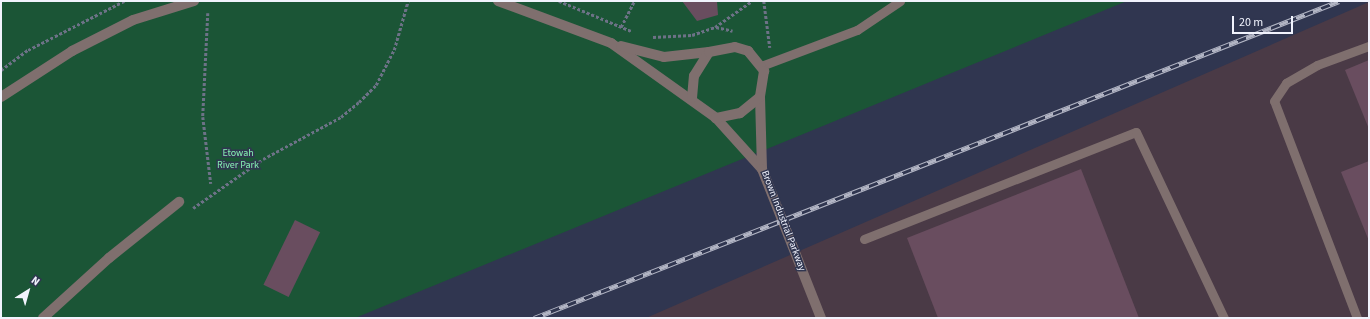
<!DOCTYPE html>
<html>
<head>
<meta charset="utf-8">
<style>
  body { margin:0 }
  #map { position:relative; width:1370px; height:319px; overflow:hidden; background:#303650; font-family:"Source Sans 3",sans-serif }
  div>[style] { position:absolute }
  .industrial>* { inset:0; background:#4a3a46 }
  .green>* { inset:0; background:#1b5536 }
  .building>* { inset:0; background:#694d5f; transform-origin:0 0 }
  .path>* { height:2.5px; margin-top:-1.25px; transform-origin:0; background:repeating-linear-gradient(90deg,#6d7287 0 3px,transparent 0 5px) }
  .service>* { height:9px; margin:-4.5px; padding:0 4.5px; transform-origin:4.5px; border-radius:4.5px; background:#7f6f6e }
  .minor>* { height:10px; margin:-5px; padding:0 5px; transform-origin:5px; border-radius:5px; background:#7f6f6e }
  .rail>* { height:4.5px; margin-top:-2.25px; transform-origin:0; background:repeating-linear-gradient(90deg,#303650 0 9px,#b2b5c4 0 18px); box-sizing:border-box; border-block:1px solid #b2b5c4 }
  span { translate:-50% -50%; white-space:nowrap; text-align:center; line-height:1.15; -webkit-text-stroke:3px #303650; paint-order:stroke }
  .park-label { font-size:10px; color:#85f2b2 }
  .street-label { font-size:10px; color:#f1f3fd }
  .frame { position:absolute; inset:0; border:2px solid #f1f3fd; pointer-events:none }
  .north { position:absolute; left:8px; top:271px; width:40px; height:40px; -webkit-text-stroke:3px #303650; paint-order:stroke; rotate:37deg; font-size:11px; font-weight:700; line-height:16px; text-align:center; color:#f1f3fd }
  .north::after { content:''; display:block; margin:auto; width:14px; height:18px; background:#f1f3fd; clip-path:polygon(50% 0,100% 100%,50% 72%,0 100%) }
  .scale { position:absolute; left:1232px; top:16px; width:61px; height:18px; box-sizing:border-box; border:2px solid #f1f3fd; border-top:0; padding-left:5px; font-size:12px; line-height:14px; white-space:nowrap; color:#f1f3fd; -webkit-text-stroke:3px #303650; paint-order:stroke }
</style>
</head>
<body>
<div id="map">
  <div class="industrial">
    <div style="clip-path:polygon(1369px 2px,1369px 318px,646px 318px)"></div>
  </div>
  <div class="green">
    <div style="clip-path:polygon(1px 1px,1127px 1px,355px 318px,1px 318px)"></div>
  </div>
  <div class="building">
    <div style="clip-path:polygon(682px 1px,717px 1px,718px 15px,697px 21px)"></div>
    <div style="clip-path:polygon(1369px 60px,1369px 129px,1345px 70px)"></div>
    <div style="clip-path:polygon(1369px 161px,1369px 241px,1341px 172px)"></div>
    <div style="clip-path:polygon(1081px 169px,1139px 318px,938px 318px,907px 238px)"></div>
    <div style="left:295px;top:220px;width:28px;height:72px;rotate:26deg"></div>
  </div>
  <div class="path">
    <div style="left:559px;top:1px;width:78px;rotate:22.6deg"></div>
    <div style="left:764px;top:1px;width:47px;rotate:82.7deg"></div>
    <div style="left:208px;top:13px;width:104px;rotate:92.8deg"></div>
    <div style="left:203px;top:117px;width:67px;rotate:83.2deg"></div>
    <div style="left:621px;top:27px;width:29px;rotate:-63deg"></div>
    <div style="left:716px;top:27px;width:17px;rotate:13deg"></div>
    <div style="left:653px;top:37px;width:39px;rotate:-3deg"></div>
    <div style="left:692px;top:35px;width:24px;rotate:-19deg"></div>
    <div style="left:715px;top:27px;width:45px;rotate:-35.1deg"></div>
    <div style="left:1px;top:70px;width:34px;rotate:-37deg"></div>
    <div style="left:28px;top:50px;width:108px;rotate:-27deg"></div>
    <div style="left:193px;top:208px;width:85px;rotate:-35deg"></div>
    <div style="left:263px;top:159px;width:89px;rotate:-28.3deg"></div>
    <div style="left:341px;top:117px;width:23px;rotate:-40deg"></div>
    <div style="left:359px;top:102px;width:24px;rotate:-45deg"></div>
    <div style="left:376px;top:85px;width:39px;rotate:-63deg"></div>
    <div style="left:394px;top:50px;width:51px;rotate:-74.1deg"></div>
  </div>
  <div class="service">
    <div style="left:761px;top:66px;width:103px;rotate:-20.6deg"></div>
    <div style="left:857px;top:30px;width:52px;rotate:-34deg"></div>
    <div style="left:864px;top:239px;width:292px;rotate:-21.5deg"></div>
    <div style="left:1136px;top:132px;width:206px;rotate:64.7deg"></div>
    <div style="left:1357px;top:318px;width:232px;rotate:-110.9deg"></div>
    <div style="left:1274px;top:101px;width:22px;rotate:-56deg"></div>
    <div style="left:1286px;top:83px;width:36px;rotate:-30deg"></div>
    <div style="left:1317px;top:65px;width:55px;rotate:-20.1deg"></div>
  </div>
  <div class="minor">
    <div style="left:498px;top:1px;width:121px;rotate:20.4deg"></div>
    <div style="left:611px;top:43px;width:129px;rotate:35.5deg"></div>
    <div style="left:716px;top:118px;width:69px;rotate:48deg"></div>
    <div style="left:621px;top:46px;width:44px;rotate:14.3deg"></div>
    <div style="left:664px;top:57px;width:45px;rotate:-6.3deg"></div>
    <div style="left:1px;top:97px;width:85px;rotate:-32.9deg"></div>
    <div style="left:72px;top:51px;width:68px;rotate:-26.9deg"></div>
    <div style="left:133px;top:20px;width:64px;rotate:-17.3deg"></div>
    <div style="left:760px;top:97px;width:72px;rotate:88.4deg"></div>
    <div style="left:762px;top:169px;width:160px;rotate:68.4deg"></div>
    <div style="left:692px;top:98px;width:22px;rotate:-85deg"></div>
    <div style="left:694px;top:76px;width:28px;rotate:-58deg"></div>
    <div style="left:709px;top:52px;width:26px;rotate:-11deg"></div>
    <div style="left:735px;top:47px;width:14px;rotate:17deg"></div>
    <div style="left:748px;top:51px;width:26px;rotate:51deg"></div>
    <div style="left:764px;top:71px;width:26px;rotate:99deg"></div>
    <div style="left:760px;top:97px;width:26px;rotate:141deg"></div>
    <div style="left:740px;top:113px;width:25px;rotate:168deg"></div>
    <div style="left:43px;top:318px;width:89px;rotate:-42.3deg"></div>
    <div style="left:109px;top:258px;width:90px;rotate:-38.7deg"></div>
  </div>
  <div class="rail">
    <div style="left:534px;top:318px;width:865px;rotate:-21.49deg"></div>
  </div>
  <div class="park-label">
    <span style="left:238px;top:159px">Etowah<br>River Park</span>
  </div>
  <div class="street-label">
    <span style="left:783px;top:221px;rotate:69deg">Brown Industrial Parkway</span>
  </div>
  <div class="frame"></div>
  <div class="north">N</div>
  <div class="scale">20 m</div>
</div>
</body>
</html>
